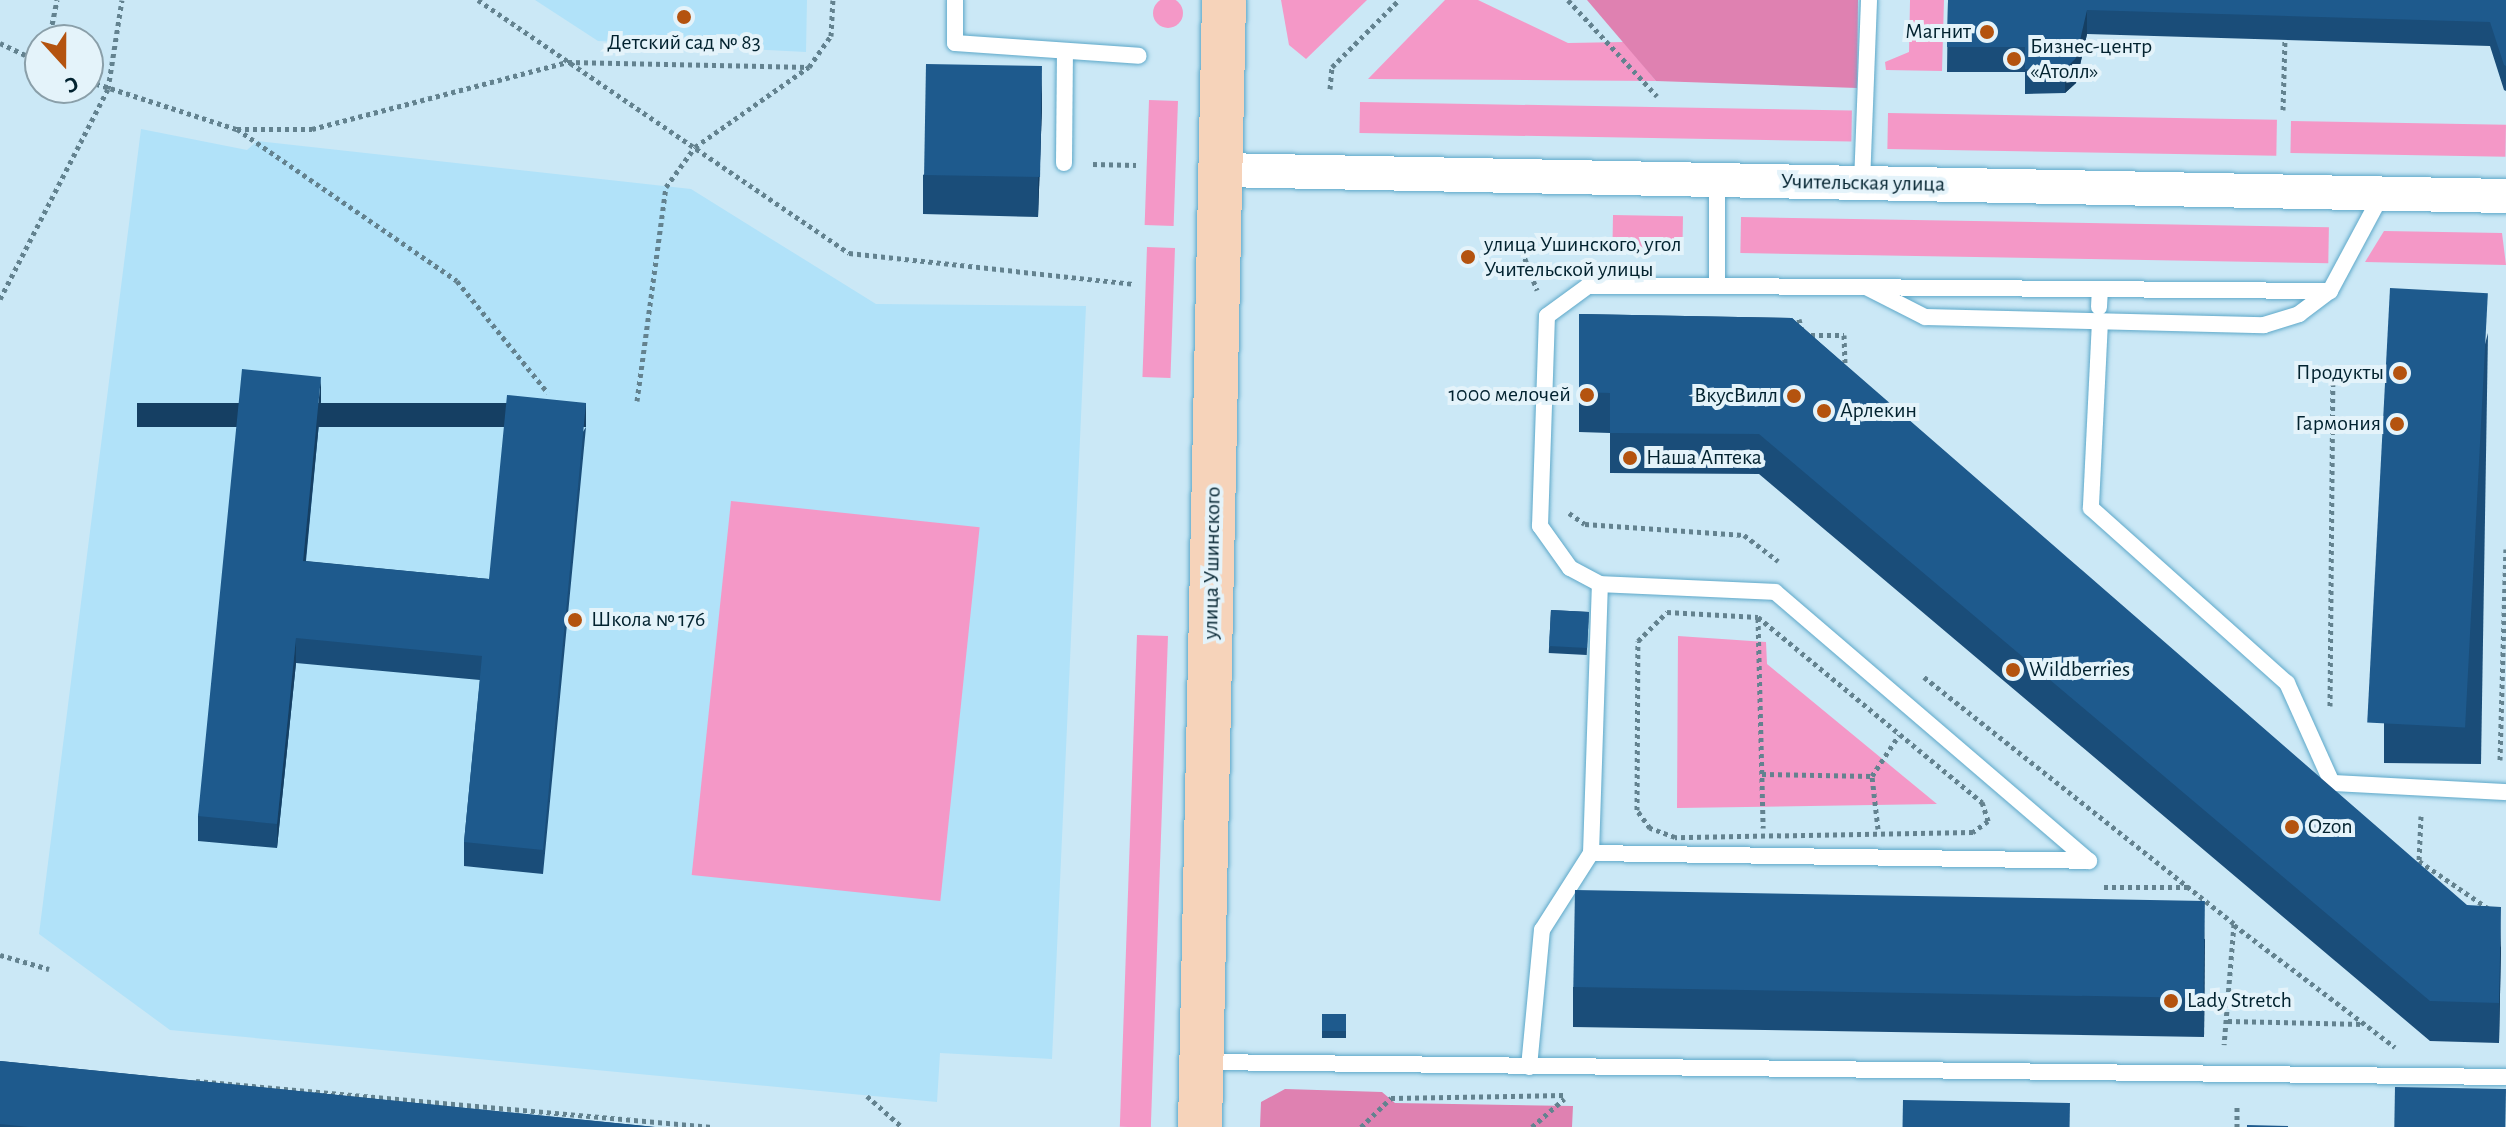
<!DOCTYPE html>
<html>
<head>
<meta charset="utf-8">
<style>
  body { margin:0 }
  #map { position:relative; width:2506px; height:1127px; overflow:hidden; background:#cbe8f6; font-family:"Alegreya Sans",sans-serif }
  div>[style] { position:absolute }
  .built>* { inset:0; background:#b1e2f9 }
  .green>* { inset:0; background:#f498c7; transform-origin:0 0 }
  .round { border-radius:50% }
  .forest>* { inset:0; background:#df81b1 }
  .path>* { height:5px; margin-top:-2.5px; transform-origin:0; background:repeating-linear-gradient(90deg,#63828f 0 4px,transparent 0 8px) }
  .roads { filter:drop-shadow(0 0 2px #5da8c9) drop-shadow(0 0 2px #5da8c9) }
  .lane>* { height:16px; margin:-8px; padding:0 8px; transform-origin:8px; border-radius:8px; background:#fff }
  .street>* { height:34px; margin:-17px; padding:0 17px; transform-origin:17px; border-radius:17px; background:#fff }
  .secondary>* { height:44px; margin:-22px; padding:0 22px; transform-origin:22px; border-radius:22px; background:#f6d3ba }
  .wall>* { inset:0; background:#1a4d79; transform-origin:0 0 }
  .shaded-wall>* { inset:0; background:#153f63; transform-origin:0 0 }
  .building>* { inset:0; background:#1e5a8d; transform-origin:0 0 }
  .dots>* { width:22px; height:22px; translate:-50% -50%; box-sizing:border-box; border:4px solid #e4f3fa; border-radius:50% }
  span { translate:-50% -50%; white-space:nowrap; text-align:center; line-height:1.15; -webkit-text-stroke:8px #e4f3fa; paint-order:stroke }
  .poi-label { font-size:22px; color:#02222f }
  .right { translate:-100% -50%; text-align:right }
  .left { translate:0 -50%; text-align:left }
  .street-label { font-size:22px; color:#02222f }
  .north { position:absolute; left:24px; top:24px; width:80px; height:80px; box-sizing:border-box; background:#e4f3fa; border:2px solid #8a9fa9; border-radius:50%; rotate:159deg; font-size:22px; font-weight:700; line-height:32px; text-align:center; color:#02222f }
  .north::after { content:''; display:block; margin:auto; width:28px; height:36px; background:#b4530f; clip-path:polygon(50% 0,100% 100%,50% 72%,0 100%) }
</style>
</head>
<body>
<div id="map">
  <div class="built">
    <div style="clip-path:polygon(535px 0,807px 0,806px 52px,598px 41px)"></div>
    <div style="clip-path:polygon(141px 129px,247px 150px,257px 141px,691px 189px,876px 304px,1086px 306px,1052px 1059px,940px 1053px,937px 1102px,170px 1030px,39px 934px)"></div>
  </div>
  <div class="green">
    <div class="round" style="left:1153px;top:-2px;width:30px;height:30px"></div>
    <div style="clip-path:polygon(1281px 0,1367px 0,1306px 59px,1289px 45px)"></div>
    <div style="clip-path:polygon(1445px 0,1478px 0,1568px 43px,1624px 42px,1656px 81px,1368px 79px)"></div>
    <div style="clip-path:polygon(1910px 0,1944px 0,1942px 71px,1886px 70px,1885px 62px,1909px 52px)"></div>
    <div style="left:1149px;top:100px;width:29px;height:125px;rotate:2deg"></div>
    <div style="left:1360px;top:102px;width:492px;height:31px;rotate:1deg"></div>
    <div style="left:1888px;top:113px;width:389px;height:36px;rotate:1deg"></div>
    <div style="left:2291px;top:121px;width:215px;height:32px;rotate:1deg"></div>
    <div style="left:1613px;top:215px;width:70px;height:32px;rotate:1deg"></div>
    <div style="left:1741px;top:217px;width:588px;height:36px;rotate:1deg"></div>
    <div style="clip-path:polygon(2384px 231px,2502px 233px,2506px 265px,2365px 262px)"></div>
    <div style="left:1147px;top:247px;width:28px;height:130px;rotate:2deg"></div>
    <div style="left:731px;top:501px;width:250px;height:376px;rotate:6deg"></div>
    <div style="left:1137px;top:635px;width:31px;height:492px;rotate:2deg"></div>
    <div style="clip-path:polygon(1678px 636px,1766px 642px,1767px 664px,1937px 804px,1677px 808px)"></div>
  </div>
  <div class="forest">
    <div style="clip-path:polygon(1587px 0,1858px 0,1857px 88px,1656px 81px)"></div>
    <div style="clip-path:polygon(1285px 1089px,1382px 1092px,1395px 1103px,1573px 1106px,1572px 1127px,1260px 1127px,1261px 1102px)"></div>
  </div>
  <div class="path">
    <div style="left:478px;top:0;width:449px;rotate:34.3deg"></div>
    <div style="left:849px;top:253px;width:286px;rotate:6.2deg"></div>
    <div style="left:1568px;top:0;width:131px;rotate:47.2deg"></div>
    <div style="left:49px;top:40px;width:41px;rotate:-78.7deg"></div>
    <div style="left:0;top:43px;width:44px;rotate:25.4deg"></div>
    <div style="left:88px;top:81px;width:157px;rotate:17.9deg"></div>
    <div style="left:237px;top:129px;width:267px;rotate:34.6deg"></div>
    <div style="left:457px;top:281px;width:144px;rotate:50.9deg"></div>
    <div style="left:1330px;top:89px;width:22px;rotate:-85deg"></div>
    <div style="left:1332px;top:67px;width:95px;rotate:-45deg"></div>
    <div style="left:2283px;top:110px;width:70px;rotate:-88.4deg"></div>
    <div style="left:237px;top:129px;width:75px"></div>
    <div style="left:312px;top:129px;width:265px;rotate:-14.7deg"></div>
    <div style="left:568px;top:62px;width:241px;rotate:1.2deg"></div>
    <div style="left:1093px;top:164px;width:43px;rotate:1.3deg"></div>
    <div style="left:1522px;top:251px;width:42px;rotate:69deg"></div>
    <div style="left:0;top:299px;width:236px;rotate:-62.8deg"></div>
    <div style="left:108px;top:89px;width:90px;rotate:-81.1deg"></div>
    <div style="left:1799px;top:319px;width:16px;rotate:76deg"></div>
    <div style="left:1803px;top:335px;width:41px"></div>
    <div style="left:1844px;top:335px;width:32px;rotate:88deg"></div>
    <div style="left:637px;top:401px;width:216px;rotate:-82.3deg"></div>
    <div style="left:666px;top:187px;width:49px;rotate:-54.1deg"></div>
    <div style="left:695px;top:147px;width:139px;rotate:-35.1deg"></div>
    <div style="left:809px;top:67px;width:38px;rotate:-55deg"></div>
    <div style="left:831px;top:36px;width:36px;rotate:-87deg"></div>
    <div style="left:1569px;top:513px;width:19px;rotate:35deg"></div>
    <div style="left:1585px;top:524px;width:159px;rotate:4deg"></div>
    <div style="left:1744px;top:535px;width:43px;rotate:37.4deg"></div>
    <div style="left:1667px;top:612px;width:91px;rotate:3.1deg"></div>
    <div style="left:1758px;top:617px;width:291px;rotate:39.6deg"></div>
    <div style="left:1982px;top:802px;width:20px;rotate:72deg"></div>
    <div style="left:1988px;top:821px;width:19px;rotate:144deg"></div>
    <div style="left:1973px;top:832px;width:298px;rotate:179deg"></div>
    <div style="left:1675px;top:837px;width:27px;rotate:-160deg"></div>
    <div style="left:1650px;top:828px;width:22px;rotate:-126deg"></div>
    <div style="left:1637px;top:810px;width:169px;rotate:-89.7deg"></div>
    <div style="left:1638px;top:641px;width:41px;rotate:-45deg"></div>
    <div style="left:1758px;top:618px;width:210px;rotate:88.6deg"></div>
    <div style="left:1924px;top:677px;width:396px;rotate:38.5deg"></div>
    <div style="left:2234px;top:924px;width:121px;rotate:94.7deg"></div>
    <div style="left:2330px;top:706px;width:339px;rotate:-89.5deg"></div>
    <div style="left:2500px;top:760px;width:211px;rotate:-88.4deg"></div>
    <div style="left:1762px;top:774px;width:110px;rotate:1deg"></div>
    <div style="left:2421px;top:816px;width:45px;rotate:92.5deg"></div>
    <div style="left:2419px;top:861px;width:85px;rotate:34.4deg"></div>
    <div style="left:1878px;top:829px;width:53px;rotate:-96.5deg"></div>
    <div style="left:1872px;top:776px;width:49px;rotate:-56.6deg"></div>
    <div style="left:2104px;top:887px;width:86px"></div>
    <div style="left:2234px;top:925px;width:202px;rotate:37.2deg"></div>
    <div style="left:0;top:955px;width:51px;rotate:15.9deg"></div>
    <div style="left:2228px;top:1021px;width:135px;rotate:1.3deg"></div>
    <div style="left:196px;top:1081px;width:518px;rotate:5.09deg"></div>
    <div style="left:867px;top:1096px;width:47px;rotate:41.5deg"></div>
    <div style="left:1361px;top:1127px;width:42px;rotate:-44deg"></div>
    <div style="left:1391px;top:1098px;width:173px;rotate:-1deg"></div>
    <div style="left:1532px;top:1127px;width:43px;rotate:-41.2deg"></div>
    <div style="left:2237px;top:1127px;width:23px;rotate:-90deg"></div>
  </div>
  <div class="roads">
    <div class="lane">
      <div style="left:955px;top:0;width:43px;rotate:90deg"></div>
      <div style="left:955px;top:43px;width:184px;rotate:4deg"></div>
      <div style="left:1064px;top:163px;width:112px;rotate:-89.5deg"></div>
      <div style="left:1862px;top:183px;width:183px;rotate:-87.8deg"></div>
      <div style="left:1717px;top:286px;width:613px;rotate:0.47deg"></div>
      <div style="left:2330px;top:291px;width:110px;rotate:-61.8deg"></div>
      <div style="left:1868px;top:288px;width:64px;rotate:27deg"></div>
      <div style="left:1925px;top:317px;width:339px;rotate:1.4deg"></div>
      <div style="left:2264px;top:325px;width:37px;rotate:-17deg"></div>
      <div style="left:2299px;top:314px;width:39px;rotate:-37deg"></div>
      <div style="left:2099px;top:307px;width:18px;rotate:-87deg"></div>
      <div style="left:2100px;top:321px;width:187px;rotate:92.8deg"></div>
      <div style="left:2091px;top:508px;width:263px;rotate:41.8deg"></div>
      <div style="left:2287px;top:683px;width:110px;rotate:65.8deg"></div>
      <div style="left:2332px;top:783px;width:174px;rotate:3deg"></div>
      <div style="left:1591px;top:853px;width:269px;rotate:-88.1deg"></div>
      <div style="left:1600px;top:584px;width:34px;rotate:-152deg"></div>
      <div style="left:1570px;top:568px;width:52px;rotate:-125.5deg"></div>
      <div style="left:1540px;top:526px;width:210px;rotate:-88.1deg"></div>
      <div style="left:1547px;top:316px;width:51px;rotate:-36.2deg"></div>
      <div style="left:1588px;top:286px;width:129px"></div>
      <div style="left:1717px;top:286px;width:106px;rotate:-90deg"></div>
      <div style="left:1204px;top:1062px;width:1302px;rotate:0.66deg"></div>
      <div style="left:1529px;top:1067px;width:138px;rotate:-84.6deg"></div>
      <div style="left:1542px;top:930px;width:91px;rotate:-57.5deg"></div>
      <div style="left:1591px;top:853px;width:498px;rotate:0.9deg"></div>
      <div style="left:2089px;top:861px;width:413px;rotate:-139.4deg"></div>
      <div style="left:1775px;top:592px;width:175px;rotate:-177.4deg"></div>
    </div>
    <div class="street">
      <div style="left:1221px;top:170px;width:1285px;rotate:1.16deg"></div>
    </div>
    <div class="secondary">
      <div style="left:1200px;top:1127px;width:1127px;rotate:-88.78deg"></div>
    </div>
  </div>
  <div class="wall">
    <div style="clip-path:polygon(1948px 0,2506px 0,2506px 91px,2504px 90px,2490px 46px,2087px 34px,2076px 83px,2065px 93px,2025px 94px,2025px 72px,1947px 72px)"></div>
    <div style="clip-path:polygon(1042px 107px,1038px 217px,923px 214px,923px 175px)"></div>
    <div style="clip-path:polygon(1579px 314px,1792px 318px,2501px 947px,2499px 1043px,2430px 1041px,1759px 474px,1610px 473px,1610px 433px,1579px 432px)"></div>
    <div style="clip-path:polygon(2488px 333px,2481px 764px,2384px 763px,2384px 723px)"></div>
    <div style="clip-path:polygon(321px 402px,306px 561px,489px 579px,586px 427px,543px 874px,464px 866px,464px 842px,480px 680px,296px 663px,277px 848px,198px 841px,198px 816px)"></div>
    <div style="left:1551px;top:610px;width:38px;height:43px;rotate:3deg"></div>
    <div style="clip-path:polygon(2205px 939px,2204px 1037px,1573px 1027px,1573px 987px)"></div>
    <div style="left:1322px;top:1014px;width:24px;height:24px"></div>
    <div style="clip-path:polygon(0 1061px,655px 1127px,0 1127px)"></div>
  </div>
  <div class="shaded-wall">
    <div style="clip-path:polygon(2087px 10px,2087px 34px,2076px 83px,2065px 93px,2065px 69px)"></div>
    <div style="clip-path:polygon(1042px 67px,1042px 107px,1038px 217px,1038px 178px)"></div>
    <div style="clip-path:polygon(321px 377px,321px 402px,303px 586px,303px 561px)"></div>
    <div style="left:586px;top:403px;width:24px;height:449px;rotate:90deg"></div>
    <div style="clip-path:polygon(296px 638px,296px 663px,277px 848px,277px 824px)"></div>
    <div style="clip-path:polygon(2205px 899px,2205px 939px,2204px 1037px,2204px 997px)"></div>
    <div style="clip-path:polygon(2501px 907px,2501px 947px,2499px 1043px,2499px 1003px)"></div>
  </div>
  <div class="building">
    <div style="clip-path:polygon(1948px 0,2506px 0,2506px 66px,2504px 65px,2490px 22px,2087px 10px,2076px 58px,2065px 69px,2025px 69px,2025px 47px,1947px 47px)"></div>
    <div style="left:926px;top:64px;width:116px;height:111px;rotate:1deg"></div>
    <div style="left:2390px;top:288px;width:98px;height:435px;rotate:3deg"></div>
    <div style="clip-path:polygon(1579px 314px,1792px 318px,2467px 905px,2501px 907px,2499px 1003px,2430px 1001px,1759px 434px,1610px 433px,1610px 393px,1579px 392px)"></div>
    <div style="clip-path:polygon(242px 369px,321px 377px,303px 561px,489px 579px,507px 395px,586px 403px,543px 850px,464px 842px,482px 656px,296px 638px,277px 824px,198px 816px)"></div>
    <div style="left:1551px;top:610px;width:38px;height:36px;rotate:3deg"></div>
    <div style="left:1575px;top:890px;width:630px;height:97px;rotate:1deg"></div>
    <div style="left:1322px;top:1014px;width:24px;height:17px"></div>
    <div style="clip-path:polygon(0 1061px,655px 1127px,29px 1127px,0 1124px)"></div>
    <div style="left:2395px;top:1087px;width:111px;height:40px;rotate:1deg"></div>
    <div style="left:1903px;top:1100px;width:167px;height:27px;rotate:1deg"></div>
    <div style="clip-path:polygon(2247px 1125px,2288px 1126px,2288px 1127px,2247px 1127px)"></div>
  </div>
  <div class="dots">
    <div style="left:684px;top:17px;background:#b4530f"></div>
    <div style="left:1987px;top:32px;background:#b4530f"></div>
    <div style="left:2014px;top:59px;background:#b4530f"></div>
    <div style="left:1468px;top:257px;background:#b4530f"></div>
    <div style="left:2400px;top:373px;background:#b4530f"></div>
    <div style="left:1587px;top:395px;background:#b4530f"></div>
    <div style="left:1794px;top:396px;background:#b4530f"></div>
    <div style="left:1824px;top:411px;background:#b4530f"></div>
    <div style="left:2397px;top:424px;background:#b4530f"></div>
    <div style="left:1630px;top:458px;background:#b4530f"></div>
    <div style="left:575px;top:620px;background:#b4530f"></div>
    <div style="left:2013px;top:670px;background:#b4530f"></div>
    <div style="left:2292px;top:827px;background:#b4530f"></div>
    <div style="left:2171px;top:1001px;background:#b4530f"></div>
  </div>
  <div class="poi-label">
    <span class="right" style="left:1971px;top:32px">Магнит</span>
    <span style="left:684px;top:43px">Детский сад № 83</span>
    <span class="left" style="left:2030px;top:59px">Бизнес-центр<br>«Атолл»</span>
    <span class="left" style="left:1484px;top:257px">улица Ушинского, угол<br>Учительской улицы</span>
    <span class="right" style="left:2384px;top:373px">Продукты</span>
    <span class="right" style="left:1571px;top:395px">1000 мелочей</span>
    <span class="right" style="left:1778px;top:396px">ВкусВилл</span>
    <span class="left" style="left:1840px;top:411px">Арлекин</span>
    <span class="right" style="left:2381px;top:424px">Гармония</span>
    <span class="left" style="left:1646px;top:458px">Наша Аптека</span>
    <span class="left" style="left:591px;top:620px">Школа № 176</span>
    <span class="left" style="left:2029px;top:670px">Wildberries</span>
    <span class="left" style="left:2308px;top:827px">Ozon</span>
    <span class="left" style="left:2187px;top:1001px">Lady Stretch</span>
  </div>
  <div class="street-label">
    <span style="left:1863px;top:183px;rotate:1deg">Учительская улица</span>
    <span style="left:1212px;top:563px;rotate:-89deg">улица Ушинского</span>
  </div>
  <div class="north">С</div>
</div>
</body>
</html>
